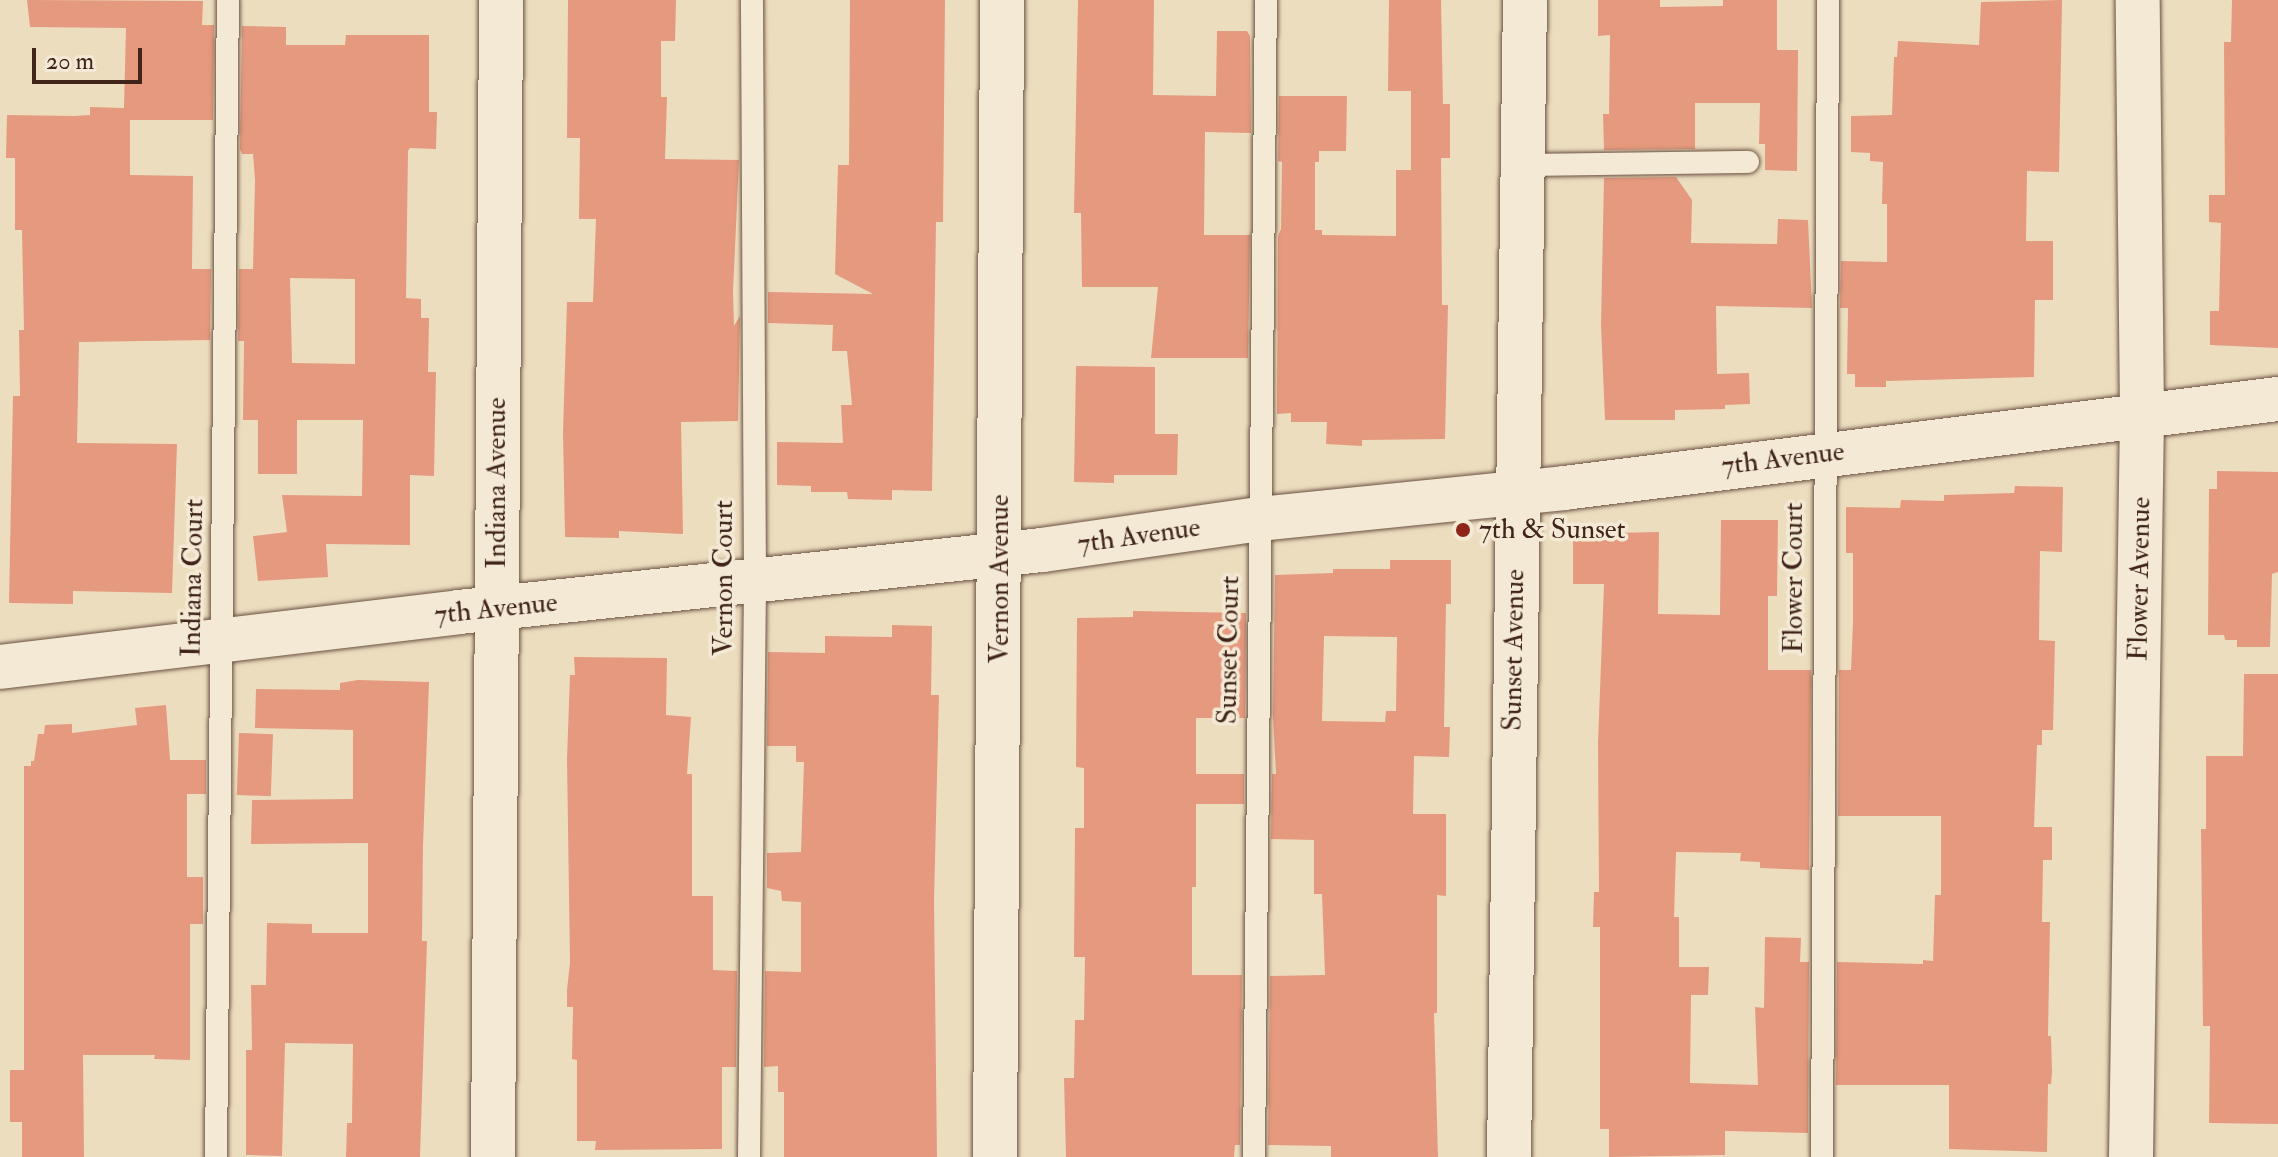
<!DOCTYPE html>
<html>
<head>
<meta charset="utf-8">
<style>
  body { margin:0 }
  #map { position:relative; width:2278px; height:1157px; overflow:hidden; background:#edddbf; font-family:"IM FELL Double Pica",serif }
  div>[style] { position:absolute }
  .building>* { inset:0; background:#e5997e; transform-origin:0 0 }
  .roads { filter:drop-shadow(0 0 2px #6b5242) drop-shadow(0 0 2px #6b5242) }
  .lane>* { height:22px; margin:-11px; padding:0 11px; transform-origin:11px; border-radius:11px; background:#f3e9d5 }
  .street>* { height:44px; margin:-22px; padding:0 22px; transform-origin:22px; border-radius:22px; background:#f3e9d5 }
  .secondary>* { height:44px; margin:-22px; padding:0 22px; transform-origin:22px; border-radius:22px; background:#f3e9d5 }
  .dots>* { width:22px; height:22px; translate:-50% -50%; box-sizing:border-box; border:4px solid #f3e9d5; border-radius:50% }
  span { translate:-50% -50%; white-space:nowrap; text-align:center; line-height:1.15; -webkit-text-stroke:7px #f3e9d5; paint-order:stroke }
  .street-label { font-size:28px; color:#402419 }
  .poi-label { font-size:28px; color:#402419 }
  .left { translate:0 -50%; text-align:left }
  .scale { position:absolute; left:32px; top:48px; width:110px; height:36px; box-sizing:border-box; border:4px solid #402419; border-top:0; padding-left:10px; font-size:24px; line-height:28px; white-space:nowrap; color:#402419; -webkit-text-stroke:6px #f3e9d5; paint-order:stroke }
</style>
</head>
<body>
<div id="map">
  <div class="building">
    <div style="clip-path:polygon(27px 0,203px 1px,202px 25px,214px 25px,213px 120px,130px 120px,130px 175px,193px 176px,192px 269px,211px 269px,210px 340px,79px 342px,77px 443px,177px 444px,172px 593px,73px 591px,73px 604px,9px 603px,13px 396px,20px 396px,19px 330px,24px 330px,22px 230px,15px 230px,15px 158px,6px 158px,7px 115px,74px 116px,90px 115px,90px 107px,124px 108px,126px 28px,30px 27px)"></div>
    <div style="clip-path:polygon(568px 0,676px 0,675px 41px,661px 41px,661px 97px,667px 97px,665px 159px,739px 160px,733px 292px,734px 326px,740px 316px,738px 421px,681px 422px,683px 534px,619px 531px,619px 538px,565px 537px,563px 432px,567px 302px,593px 302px,596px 219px,579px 219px,580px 138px,567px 138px)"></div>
    <div style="clip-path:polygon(850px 0,945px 0,943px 222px,936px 222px,932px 491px,892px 490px,892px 500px,848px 499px,847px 492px,811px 492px,811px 486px,777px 485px,777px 442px,843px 443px,841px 405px,852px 405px,847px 351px,832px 351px,833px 325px,768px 323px,768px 292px,873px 294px,835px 274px,838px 165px,849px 165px)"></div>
    <div style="clip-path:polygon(1078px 0,1154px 0,1153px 95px,1216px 96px,1217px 31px,1247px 31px,1250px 36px,1251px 133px,1205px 132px,1204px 235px,1250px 235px,1248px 358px,1151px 358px,1158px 287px,1082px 287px,1081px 213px,1074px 213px)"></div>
    <div style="clip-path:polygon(1389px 0,1441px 0,1443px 104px,1450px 104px,1450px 158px,1441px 158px,1442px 305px,1448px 305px,1445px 439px,1362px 440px,1362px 446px,1326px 444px,1327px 422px,1291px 422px,1291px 413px,1277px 414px,1278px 236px,1281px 229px,1282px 162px,1278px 161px,1279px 96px,1347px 96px,1346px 151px,1319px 151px,1319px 162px,1315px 162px,1315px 230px,1322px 230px,1322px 235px,1396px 236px,1396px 170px,1411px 170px,1411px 91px,1388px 91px)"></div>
    <div style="clip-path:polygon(1598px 0,1660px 0,1660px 7px,1723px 6px,1723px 0,1777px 0,1777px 50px,1798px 50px,1797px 171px,1765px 170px,1765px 144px,1759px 144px,1760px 103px,1695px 103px,1695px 149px,1604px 150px,1603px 114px,1609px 114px,1610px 35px,1598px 36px)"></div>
    <div style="clip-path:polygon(2062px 0,2059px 172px,2027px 171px,2026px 241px,2053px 241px,2053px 300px,2035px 300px,2034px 377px,1886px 381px,1886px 387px,1855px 387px,1855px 374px,1847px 374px,1848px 308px,1840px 308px,1841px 261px,1887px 262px,1887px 204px,1882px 204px,1883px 162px,1870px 161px,1870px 153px,1851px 152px,1851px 116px,1892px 115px,1894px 57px,1897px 57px,1898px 41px,1979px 45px,1981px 2px)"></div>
    <div style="clip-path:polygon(2232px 0,2278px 0,2278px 348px,2210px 345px,2210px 311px,2219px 311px,2221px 223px,2209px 222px,2209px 195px,2225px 195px,2224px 42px,2231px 42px)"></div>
    <div style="clip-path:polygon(evenodd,242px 26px,286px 27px,286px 45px,345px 45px,346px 35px,429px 35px,429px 112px,437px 112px,436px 149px,410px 148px,408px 151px,406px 298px,421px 299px,421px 318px,429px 318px,428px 372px,436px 372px,434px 476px,410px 475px,410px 545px,326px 544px,328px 577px,258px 581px,253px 536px,287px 532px,282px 495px,362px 496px,363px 420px,297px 420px,297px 474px,258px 474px,258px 420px,243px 420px,244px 341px,238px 341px,239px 269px,253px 269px,255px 180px,253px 154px,242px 154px,240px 149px,242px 26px,290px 278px,355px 279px,355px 364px,292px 363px,290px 278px)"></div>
    <div style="clip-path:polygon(1676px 177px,1692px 200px,1691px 243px,1777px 244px,1778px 219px,1808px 220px,1812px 308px,1716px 306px,1717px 374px,1749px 373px,1750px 404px,1725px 405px,1725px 409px,1675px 410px,1675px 420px,1605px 420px,1601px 325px,1604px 178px)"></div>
    <div style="clip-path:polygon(1076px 366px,1155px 367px,1155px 434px,1178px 434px,1177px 475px,1114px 475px,1114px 483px,1074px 482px)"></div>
    <div style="clip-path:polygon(2217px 471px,2278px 472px,2278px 572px,2272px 574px,2270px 647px,2237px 647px,2237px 640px,2225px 640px,2224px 635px,2208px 635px,2209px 489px,2217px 489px)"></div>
    <div style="clip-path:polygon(2015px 486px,2063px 487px,2062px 552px,2040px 551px,2039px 640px,2055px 641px,2053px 730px,2042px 730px,2042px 745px,2037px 745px,2034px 827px,2052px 827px,2052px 860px,2043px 860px,2042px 922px,2050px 922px,2048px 1036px,2051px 1036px,2052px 1072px,2051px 1084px,2048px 1084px,2047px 1152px,1949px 1149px,1949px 1085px,1836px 1085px,1837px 962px,1923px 964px,1923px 960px,1933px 961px,1935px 895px,1941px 895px,1941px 816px,1838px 816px,1839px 670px,1851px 670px,1853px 623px,1853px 553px,1846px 553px,1846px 507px,1900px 508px,1901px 500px,1944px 501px,1944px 495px,2014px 493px)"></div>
    <div style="clip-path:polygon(1721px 520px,1778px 520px,1777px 596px,1768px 596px,1768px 670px,1811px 670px,1809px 870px,1760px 868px,1760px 862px,1740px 861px,1741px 853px,1676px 852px,1674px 917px,1679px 917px,1679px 967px,1709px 967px,1708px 995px,1691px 995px,1690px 1083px,1758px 1085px,1755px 1007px,1764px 1008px,1765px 937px,1801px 938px,1800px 962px,1809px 962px,1808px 1133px,1725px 1131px,1725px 1155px,1609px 1157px,1609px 1129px,1600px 1129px,1600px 927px,1593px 927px,1594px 892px,1599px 892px,1598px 743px,1604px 584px,1573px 584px,1573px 534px,1659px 532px,1658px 614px,1720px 615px)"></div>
    <div style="clip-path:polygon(evenodd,1390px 560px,1451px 560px,1451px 604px,1446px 604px,1444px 727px,1450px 727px,1449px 757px,1414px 756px,1413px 814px,1446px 814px,1446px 896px,1437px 895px,1437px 1013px,1434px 1013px,1438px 1157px,1331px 1157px,1331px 1146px,1268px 1145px,1270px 976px,1325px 975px,1322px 894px,1314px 894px,1314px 840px,1271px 839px,1272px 774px,1276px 774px,1273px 718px,1275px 575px,1333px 573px,1333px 569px,1390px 569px,1390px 560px,1324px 636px,1397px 637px,1396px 711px,1386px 711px,1385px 722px,1322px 721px,1324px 636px)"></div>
    <div style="clip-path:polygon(1133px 611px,1246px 613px,1245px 718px,1196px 718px,1196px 774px,1244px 774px,1244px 804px,1196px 804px,1196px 887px,1192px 887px,1192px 975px,1242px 975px,1240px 1145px,1235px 1145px,1234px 1157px,1066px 1157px,1064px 1078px,1074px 1078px,1075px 1020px,1084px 1020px,1085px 957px,1074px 957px,1075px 828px,1084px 828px,1084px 768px,1076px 767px,1077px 618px,1133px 617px)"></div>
    <div style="clip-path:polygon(892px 625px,932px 626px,931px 695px,939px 695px,934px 901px,937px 1157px,784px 1157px,784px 1092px,778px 1092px,778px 1066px,764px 1067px,765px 971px,801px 972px,801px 902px,782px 901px,781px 891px,767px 888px,767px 853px,801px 852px,804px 762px,796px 762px,796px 746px,767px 746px,768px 652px,825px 653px,825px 636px,892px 637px)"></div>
    <div style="clip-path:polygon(574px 657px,667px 658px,666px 715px,691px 717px,687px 774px,692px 774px,692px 896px,713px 896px,713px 970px,737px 971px,736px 1067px,722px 1067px,722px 1149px,595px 1150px,596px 1141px,577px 1141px,577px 1060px,572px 1059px,573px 1007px,567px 1007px,567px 990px,570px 963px,567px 759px,570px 675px,575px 675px)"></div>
    <div style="clip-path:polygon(2244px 674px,2278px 674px,2278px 1124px,2209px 1123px,2210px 1026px,2203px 1026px,2201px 829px,2206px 829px,2206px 756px,2243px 756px)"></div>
    <div style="clip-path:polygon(358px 680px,429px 682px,423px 846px,422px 941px,427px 941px,420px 1157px,346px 1157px,347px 1123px,352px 1123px,353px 1044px,285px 1043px,282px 1156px,246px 1155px,246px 1050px,252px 1050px,251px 985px,266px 985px,267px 923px,312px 924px,312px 933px,368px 933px,368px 843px,251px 844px,252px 800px,353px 799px,353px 730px,255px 728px,256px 689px,340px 690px,340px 683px)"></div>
    <div style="clip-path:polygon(166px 705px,170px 760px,206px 760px,206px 794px,187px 794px,187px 877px,203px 877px,203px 924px,190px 924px,190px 1060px,154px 1059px,155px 1055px,83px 1055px,84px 1157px,22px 1157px,22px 1122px,10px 1122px,10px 1070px,24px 1070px,24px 766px,31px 766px,31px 761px,34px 761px,38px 734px,44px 734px,45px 725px,72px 724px,72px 733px,137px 725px,135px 708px)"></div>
    <div style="left:239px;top:733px;width:34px;height:62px;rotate:2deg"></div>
  </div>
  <div class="roads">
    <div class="lane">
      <div style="left:1521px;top:165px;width:227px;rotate:-0.8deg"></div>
      <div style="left:216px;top:1157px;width:1157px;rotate:-89.41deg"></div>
      <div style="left:749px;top:1157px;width:575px;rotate:-89.4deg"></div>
      <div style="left:755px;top:582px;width:582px;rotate:-90.3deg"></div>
      <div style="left:1254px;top:1157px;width:1157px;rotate:-89.41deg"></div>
      <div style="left:1822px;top:1157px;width:1157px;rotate:-89.7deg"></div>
    </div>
    <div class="street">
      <div style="left:493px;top:1157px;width:1157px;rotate:-89.6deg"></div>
      <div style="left:995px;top:1157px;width:1157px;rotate:-89.65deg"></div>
      <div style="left:1509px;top:1157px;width:1157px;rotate:-89.21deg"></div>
      <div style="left:2131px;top:1157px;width:742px;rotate:-89.15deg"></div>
      <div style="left:2142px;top:415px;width:415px;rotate:-90.6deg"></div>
    </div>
    <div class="secondary">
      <div style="left:0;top:667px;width:462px;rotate:-6.8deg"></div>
      <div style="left:459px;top:612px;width:586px;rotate:-6.07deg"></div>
      <div style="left:1042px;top:550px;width:220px;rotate:-8.1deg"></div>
      <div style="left:1260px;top:519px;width:306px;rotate:-5.8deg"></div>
      <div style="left:1564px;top:488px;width:720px;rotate:-7.11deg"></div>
    </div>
  </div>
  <div class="dots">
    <div style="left:1463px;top:530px;background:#8f2418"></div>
  </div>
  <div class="street-label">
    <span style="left:1783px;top:459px;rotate:-7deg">7th Avenue</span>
    <span style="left:497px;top:483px;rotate:-90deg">Indiana Avenue</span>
    <span style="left:1139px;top:536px;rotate:-8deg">7th Avenue</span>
    <span style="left:193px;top:578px;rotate:-89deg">Indiana Court</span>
    <span style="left:724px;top:578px;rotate:-90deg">Vernon Court</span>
    <span style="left:1794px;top:578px;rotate:-90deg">Flower Court</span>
    <span style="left:1000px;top:579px;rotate:-90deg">Vernon Avenue</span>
    <span style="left:2140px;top:579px;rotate:-89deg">Flower Avenue</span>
    <span style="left:496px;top:609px;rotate:-6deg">7th Avenue</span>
    <span style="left:1229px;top:650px;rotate:-89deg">Sunset Court</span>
    <span style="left:1514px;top:650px;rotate:-89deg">Sunset Avenue</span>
  </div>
  <div class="poi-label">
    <span class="left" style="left:1479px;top:530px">7th &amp; Sunset</span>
  </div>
  <div class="scale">20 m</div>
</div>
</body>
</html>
